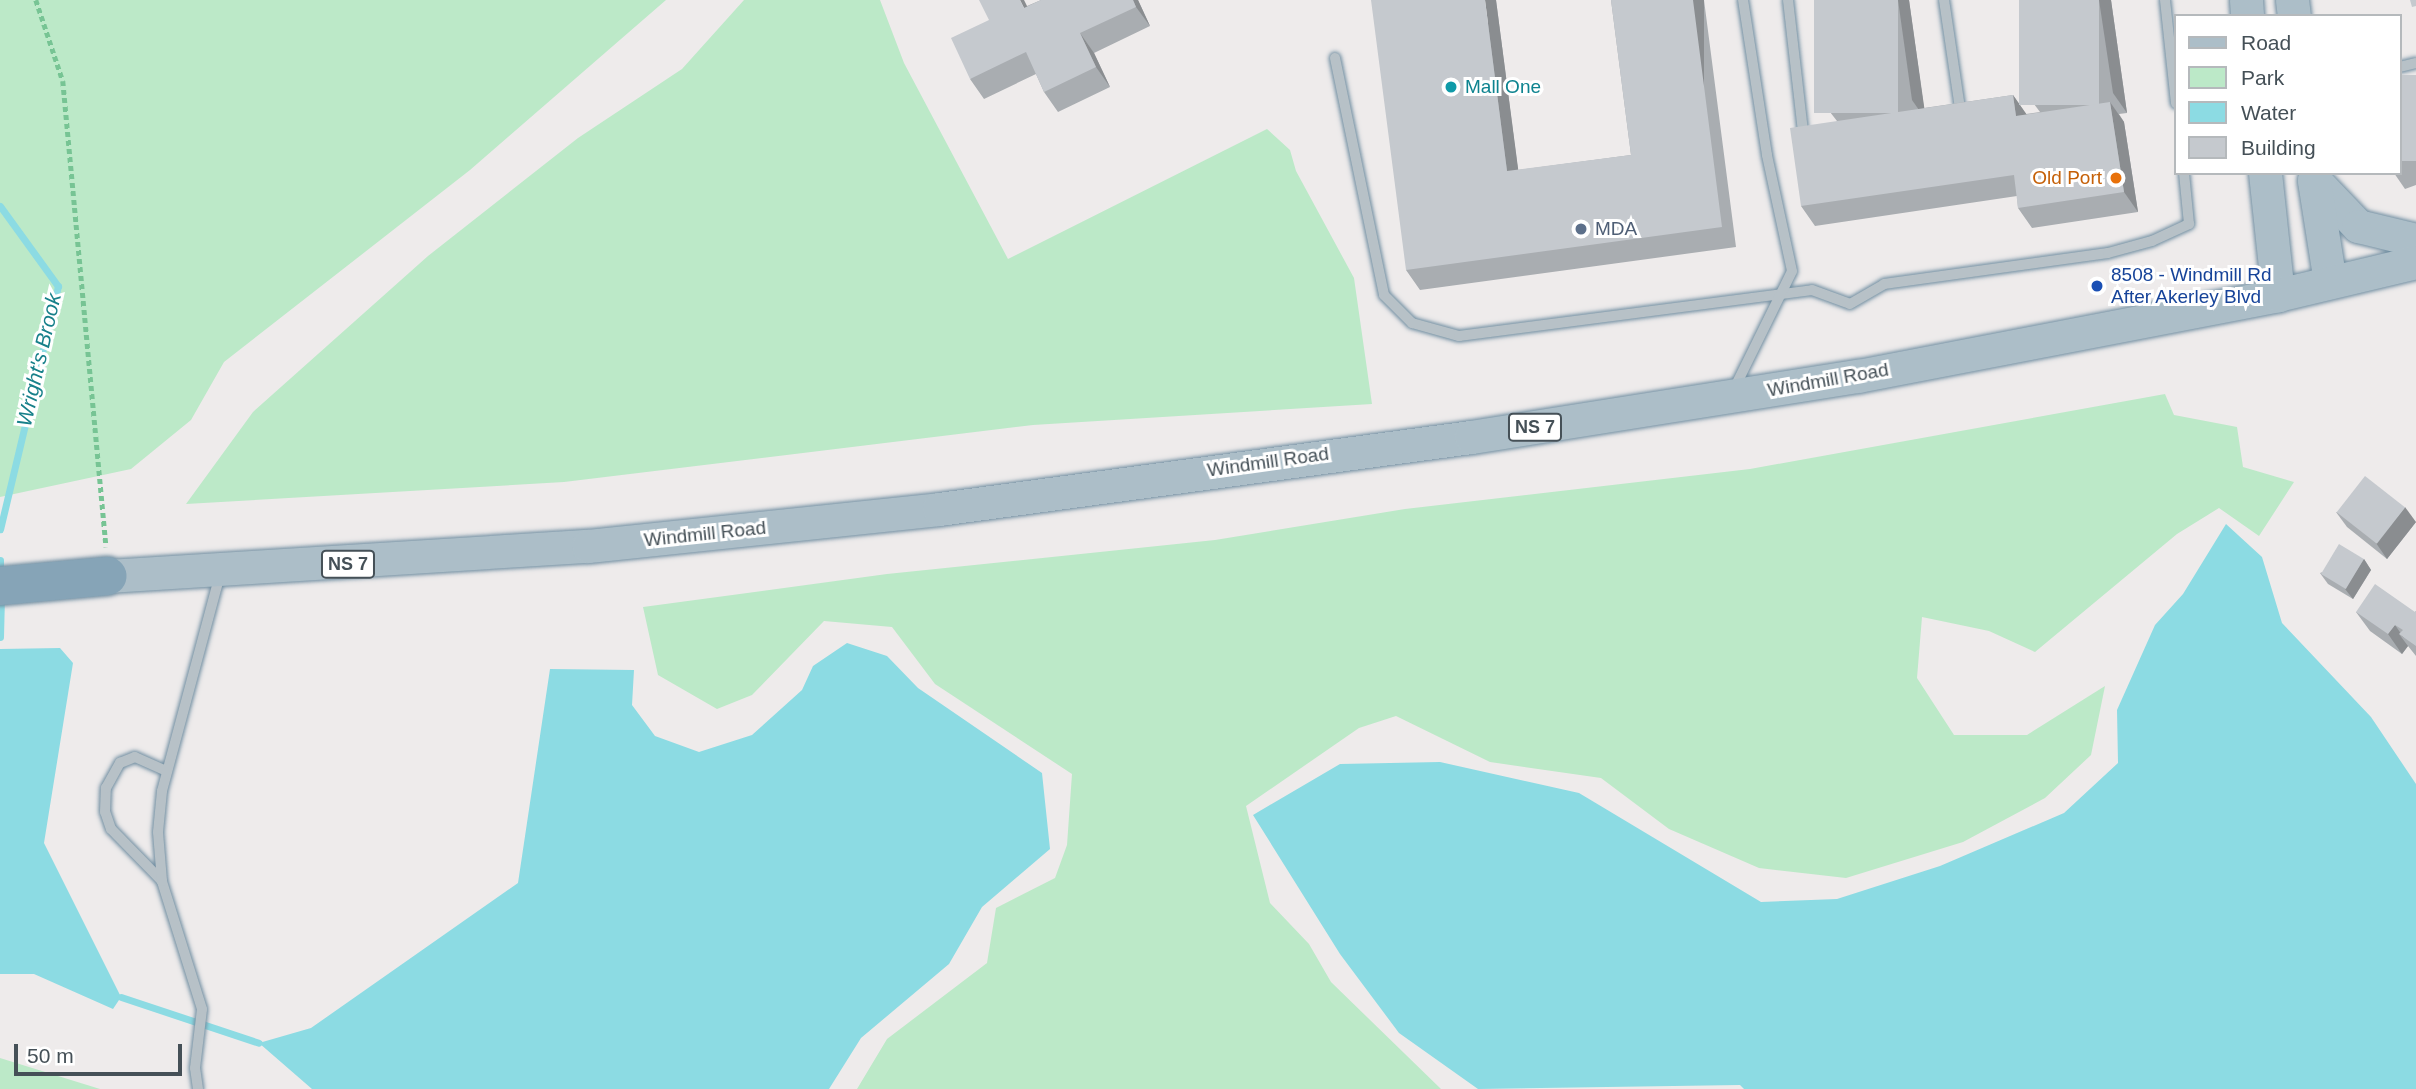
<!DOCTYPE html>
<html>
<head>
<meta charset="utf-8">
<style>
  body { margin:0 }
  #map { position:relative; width:2416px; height:1089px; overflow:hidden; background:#eeebeb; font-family:Arial,sans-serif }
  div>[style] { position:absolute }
  .green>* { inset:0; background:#bce9c8 }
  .water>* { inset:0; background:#8cdbe3 }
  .stream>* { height:7px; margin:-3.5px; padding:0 3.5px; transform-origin:3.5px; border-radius:3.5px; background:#8cdbe3 }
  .path>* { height:4.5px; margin-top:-2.25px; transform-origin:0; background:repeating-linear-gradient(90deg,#77c494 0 5px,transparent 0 8.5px) }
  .roads { filter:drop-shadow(0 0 2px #728fa2) drop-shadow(0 0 2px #728fa2) }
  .lane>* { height:10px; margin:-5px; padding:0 5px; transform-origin:5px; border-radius:5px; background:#b7c1c7 }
  .primary>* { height:33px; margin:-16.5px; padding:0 16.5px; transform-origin:16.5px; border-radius:16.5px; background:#acbec8 }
  .highway>* { height:38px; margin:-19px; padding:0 19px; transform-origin:19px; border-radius:19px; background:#86a4b7 }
  .wall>* { inset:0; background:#a9adb1 }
  .shaded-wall>* { inset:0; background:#8a8d90; transform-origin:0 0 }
  .building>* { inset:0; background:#c5c9ce; transform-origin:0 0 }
  .dots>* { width:19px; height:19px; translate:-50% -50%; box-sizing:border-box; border:4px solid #fff; border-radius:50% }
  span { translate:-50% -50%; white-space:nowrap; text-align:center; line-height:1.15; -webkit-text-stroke:6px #fff; paint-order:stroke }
  .shield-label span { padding:2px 5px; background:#fff; border:2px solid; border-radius:5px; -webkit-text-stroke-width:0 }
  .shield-label { font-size:18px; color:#455057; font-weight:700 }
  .culture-label { font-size:19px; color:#0d838f }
  .left { translate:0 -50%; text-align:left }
  .food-label { font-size:19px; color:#c56008 }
  .right { translate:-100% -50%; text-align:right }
  .service-label { font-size:19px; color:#4e5e75 }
  .transit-label { font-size:19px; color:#164399 }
  .street-label { font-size:19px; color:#455057 }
  .water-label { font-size:21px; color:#17808a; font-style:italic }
  .legend { position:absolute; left:2174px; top:14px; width:228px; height:161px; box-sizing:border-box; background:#fff; border:2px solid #b5b9bc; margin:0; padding:9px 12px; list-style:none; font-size:21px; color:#455057 }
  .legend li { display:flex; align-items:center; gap:14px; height:35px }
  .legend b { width:35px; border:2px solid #b5b9bc }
  .scale { position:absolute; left:14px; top:1044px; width:168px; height:32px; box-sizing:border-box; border:4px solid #455057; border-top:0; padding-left:9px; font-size:21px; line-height:24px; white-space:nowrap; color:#455057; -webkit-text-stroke:5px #fff; paint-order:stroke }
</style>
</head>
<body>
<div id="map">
  <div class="green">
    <div style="clip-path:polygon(0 0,666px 0,470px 170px,224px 362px,191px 420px,131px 469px,0 497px)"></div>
    <div style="clip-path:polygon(744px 0,880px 0,904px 63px,1008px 259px,1267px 129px,1290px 150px,1296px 171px,1354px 278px,1372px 404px,1033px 425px,564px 482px,186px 504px,253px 412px,428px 256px,578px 138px,682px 69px)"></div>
    <div style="clip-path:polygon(2165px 394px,2174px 415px,2237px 427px,2243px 467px,2294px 482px,2259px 536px,2219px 508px,2177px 534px,2035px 652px,1989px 631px,1922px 617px,1917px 678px,1954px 735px,2027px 735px,2105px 686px,2091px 755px,2045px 798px,1963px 842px,1846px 878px,1759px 868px,1669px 829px,1601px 778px,1490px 762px,1396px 716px,1359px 728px,1246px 806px,1270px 903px,1309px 944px,1331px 982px,1441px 1089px,857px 1089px,887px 1039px,987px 963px,996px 908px,1055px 878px,1067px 845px,1072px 774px,935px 684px,892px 627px,824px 621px,752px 695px,717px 709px,658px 675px,643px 607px,887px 574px,1215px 540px,1405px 509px,1750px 469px)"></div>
    <div style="clip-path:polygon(0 1058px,100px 1089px,0 1089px)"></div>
  </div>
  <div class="water">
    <div style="clip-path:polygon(2226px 524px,2262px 557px,2282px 623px,2371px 717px,2416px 784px,2416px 1089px,1744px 1089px,1740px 1085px,1478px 1089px,1399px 1033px,1340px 954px,1253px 815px,1340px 764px,1440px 762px,1579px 793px,1761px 902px,1837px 899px,1940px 866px,2064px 813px,2118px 763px,2117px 710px,2155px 625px,2183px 594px)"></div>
    <div style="clip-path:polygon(847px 643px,887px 656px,918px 688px,1042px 773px,1050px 849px,982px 907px,949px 964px,861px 1038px,829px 1089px,312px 1089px,259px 1043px,311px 1028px,518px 883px,550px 669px,634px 670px,632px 705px,655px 736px,699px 752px,752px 735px,802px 690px,813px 666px)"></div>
    <div style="clip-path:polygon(60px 648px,73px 663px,44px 843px,121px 997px,113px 1009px,34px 974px,0 974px,0 649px)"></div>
  </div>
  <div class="stream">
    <div style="left:0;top:206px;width:99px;rotate:54.1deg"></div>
    <div style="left:58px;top:286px;width:250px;rotate:103.4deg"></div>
    <div style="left:0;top:560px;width:14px;rotate:90deg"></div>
    <div style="left:0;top:637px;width:41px;rotate:-88.6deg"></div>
    <div style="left:121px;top:997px;width:145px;rotate:18.4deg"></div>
  </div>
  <div class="path">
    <div style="left:36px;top:0;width:85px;rotate:71.6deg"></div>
    <div style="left:63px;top:81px;width:468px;rotate:84.7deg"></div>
  </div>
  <div class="roads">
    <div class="lane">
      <div style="left:1788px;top:0;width:133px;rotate:83.5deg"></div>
      <div style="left:1944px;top:0;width:110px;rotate:81.6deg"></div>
      <div style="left:2165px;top:0;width:104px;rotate:83.9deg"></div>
      <div style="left:1335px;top:58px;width:242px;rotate:78.3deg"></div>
      <div style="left:1384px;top:295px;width:40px;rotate:45deg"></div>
      <div style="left:1412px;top:323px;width:49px;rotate:15.5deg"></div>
      <div style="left:1459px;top:336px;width:356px;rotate:-7.4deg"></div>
      <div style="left:1812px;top:290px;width:40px;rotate:20.2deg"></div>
      <div style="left:1850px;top:304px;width:39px;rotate:-30deg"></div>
      <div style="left:1884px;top:284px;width:226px;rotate:-7.9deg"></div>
      <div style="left:2108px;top:253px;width:46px;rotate:-15.3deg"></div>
      <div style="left:2152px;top:241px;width:41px;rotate:-24.7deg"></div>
      <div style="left:2189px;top:224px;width:51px;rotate:-95.6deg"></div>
      <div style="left:2400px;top:67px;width:16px;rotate:-14deg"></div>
      <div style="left:1734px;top:389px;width:131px;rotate:-63.8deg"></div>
      <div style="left:1792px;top:271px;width:119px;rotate:-102.2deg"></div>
      <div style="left:1767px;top:155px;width:157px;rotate:-98.8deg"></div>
      <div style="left:162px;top:881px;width:73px;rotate:-134.4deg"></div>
      <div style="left:111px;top:829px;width:18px;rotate:-109deg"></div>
      <div style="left:105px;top:812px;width:24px;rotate:-88deg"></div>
      <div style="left:106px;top:788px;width:29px;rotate:-61deg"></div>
      <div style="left:120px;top:763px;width:16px;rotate:-22deg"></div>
      <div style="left:135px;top:757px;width:35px;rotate:24deg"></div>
      <div style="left:198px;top:1089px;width:21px;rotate:-98deg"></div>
      <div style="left:195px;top:1068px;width:59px;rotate:-83.2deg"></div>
      <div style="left:202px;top:1009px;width:134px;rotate:-107.4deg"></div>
      <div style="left:162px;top:881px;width:49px;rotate:-94.7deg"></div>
      <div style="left:158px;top:832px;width:41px;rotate:-84.4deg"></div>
      <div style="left:162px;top:791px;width:224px;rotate:-75deg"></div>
    </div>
    <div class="primary">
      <div style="left:2246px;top:0;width:16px;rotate:86deg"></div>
      <div style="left:2292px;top:0;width:16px;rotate:83deg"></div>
      <div style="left:2265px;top:173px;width:123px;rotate:83.9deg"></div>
      <div style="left:2314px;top:180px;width:64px;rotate:46.3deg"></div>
      <div style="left:2358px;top:226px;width:60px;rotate:13.6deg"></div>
      <div style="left:2314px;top:181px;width:102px;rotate:81deg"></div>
      <div style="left:108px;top:576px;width:481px;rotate:-3.6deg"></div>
      <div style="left:588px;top:546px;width:353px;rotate:-6deg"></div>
      <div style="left:939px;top:509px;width:537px;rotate:-7.71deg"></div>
      <div style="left:1471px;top:437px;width:392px;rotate:-9deg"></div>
      <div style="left:1858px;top:376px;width:428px;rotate:-10.9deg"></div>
      <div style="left:2278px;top:295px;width:142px;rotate:-13.4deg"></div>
    </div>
    <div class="highway">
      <div style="left:0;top:586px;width:108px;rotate:-5.3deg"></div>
    </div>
  </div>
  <div class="wall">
    <div style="clip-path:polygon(1041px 0,1138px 0,1150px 26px,1094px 53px,1110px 87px,1058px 112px,1044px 92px,1036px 74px,984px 99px,970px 79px,1027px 6px)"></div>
    <div style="clip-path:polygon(1496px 0,1518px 170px,1631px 155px,1611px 0,1704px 0,1736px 247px,1420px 290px,1406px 270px)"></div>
    <div style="clip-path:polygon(1814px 0,1909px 0,1924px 108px,2013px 95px,2026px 114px,2040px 112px,2034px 104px,2019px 0,2111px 0,2127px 113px,2119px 114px,2124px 122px,2138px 212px,2032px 228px,2018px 208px,2017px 196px,1815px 226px,1801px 206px,1837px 121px,1830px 112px)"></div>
    <div style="clip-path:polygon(2416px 75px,2416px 185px,2405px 189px,2394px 173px,2400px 173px,2400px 80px)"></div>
    <div style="clip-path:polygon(2336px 512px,2416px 522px,2387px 559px,2347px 527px)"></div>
    <div style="clip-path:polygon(2364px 559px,2371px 570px,2353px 599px,2328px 584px,2320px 573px)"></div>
    <div style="clip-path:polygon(2416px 611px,2416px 656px,2408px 646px,2402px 654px,2370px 631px,2356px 612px,2415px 612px)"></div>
  </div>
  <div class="shaded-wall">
    <div style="clip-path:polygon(1020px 0,1024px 0,1038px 28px,1024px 8px)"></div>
    <div style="clip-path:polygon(1133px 0,1138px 0,1150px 26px,1136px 7px)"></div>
    <div style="clip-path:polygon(1485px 0,1496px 0,1521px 191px,1507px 171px)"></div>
    <div style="left:1693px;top:0;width:11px;height:229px"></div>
    <div style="clip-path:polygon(1898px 0,1909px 0,1926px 120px,1912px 100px)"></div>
    <div style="clip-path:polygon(2099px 0,2111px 0,2127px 113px,2113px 93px)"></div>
    <div style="clip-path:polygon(1080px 33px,1094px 53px,1110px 87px,1096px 67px)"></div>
    <div style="clip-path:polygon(2013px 95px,2027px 115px,2016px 116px)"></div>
    <div style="clip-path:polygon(2110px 102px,2124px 122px,2138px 212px,2124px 192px)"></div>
    <div style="clip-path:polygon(2405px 507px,2416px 522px,2387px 559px,2376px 543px)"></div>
    <div style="clip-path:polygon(2364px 559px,2371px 570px,2353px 599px,2345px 589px)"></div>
    <div style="clip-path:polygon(2395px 625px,2404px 638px,2399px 634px,2408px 646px,2402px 654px,2388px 634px)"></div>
  </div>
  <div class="building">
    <div style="clip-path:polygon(979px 0,1020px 0,1024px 8px,1041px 0,1133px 0,1136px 7px,1080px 33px,1096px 67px,1044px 92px,1026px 52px,970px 79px,951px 38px,989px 20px)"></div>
    <div style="clip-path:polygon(1371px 0,1485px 0,1507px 171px,1631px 155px,1611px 0,1693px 0,1722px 227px,1406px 270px)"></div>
    <div style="left:1814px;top:0;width:84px;height:113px"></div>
    <div style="left:2019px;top:0;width:80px;height:105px"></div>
    <div style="clip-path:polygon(2410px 0,2416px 0,2416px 6px,2412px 7px)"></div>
    <div style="left:2416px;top:75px;width:86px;height:17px;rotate:90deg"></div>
    <div style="clip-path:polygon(2013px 95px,2016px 116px,2110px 102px,2124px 192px,2018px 208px,2014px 175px,1801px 206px,1790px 128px)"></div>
    <div style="left:2365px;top:476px;width:51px;height:46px;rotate:38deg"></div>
    <div style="left:2339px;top:544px;width:29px;height:35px;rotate:31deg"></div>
    <div style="clip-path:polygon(2375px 584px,2415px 612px,2416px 611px,2416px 646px,2399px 634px,2403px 630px,2395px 625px,2388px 634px,2356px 612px)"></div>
  </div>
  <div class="dots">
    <div style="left:1451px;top:87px;background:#0f9aa8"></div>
    <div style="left:2116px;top:178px;background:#e8710a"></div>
    <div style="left:1581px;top:229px;background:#5c6f8a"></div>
    <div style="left:2097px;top:286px;background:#1a4fb4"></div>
  </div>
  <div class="shield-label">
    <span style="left:1535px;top:427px">NS 7</span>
    <span style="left:348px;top:564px">NS 7</span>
  </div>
  <div class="culture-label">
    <span class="left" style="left:1465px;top:87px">Mall One</span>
  </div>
  <div class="food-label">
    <span class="right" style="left:2102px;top:178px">Old Port</span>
  </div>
  <div class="service-label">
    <span class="left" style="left:1595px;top:229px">MDA</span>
  </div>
  <div class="transit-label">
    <span class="left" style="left:2111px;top:286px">8508 - Windmill Rd<br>After Akerley Blvd</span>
  </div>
  <div class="street-label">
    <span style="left:1828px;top:380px;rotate:-10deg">Windmill Road</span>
    <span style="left:1268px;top:462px;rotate:-8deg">Windmill Road</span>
    <span style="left:705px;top:534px;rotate:-6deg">Windmill Road</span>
  </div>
  <div class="water-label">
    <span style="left:39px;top:360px;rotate:-77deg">Wright's Brook</span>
  </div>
  <ul class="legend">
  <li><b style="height:9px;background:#acbec8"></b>Road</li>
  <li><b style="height:19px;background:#bce9c8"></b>Park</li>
  <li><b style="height:19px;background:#8cdbe3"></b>Water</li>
  <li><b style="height:19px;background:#c5c9ce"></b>Building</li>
  </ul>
  <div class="scale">50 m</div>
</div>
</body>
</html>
